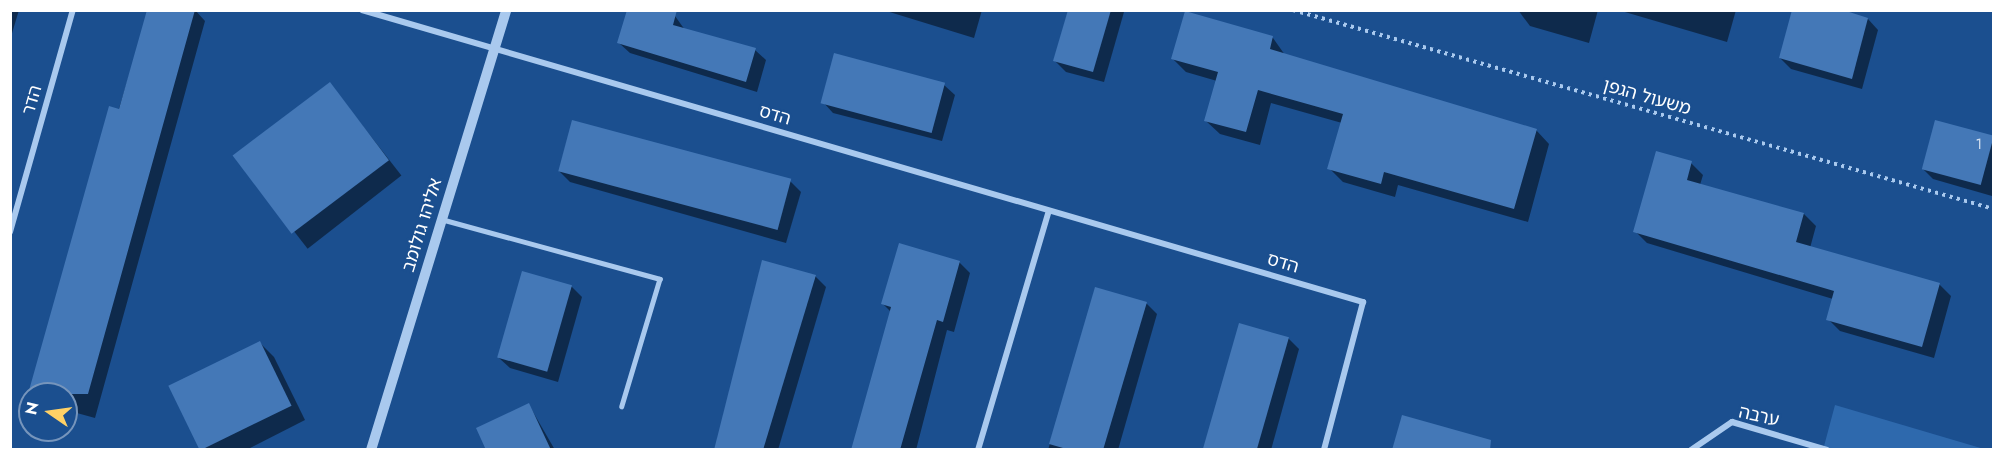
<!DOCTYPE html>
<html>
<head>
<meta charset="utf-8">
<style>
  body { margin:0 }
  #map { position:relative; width:2004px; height:460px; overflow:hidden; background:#1b4f8f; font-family:Jost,"Noto Sans Hebrew",sans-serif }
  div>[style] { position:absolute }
  .green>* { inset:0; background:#2e69ad }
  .shadow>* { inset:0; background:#0007; transform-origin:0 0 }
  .building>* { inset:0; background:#4478b7; transform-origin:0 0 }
  .path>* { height:4px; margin-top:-2px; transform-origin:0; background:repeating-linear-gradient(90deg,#a9c9ee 0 3px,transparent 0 7.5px) }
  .service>* { height:4.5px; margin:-2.25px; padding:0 2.25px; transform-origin:2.25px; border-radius:2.25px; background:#a9c9ee }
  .minor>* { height:6px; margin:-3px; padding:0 3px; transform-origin:3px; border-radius:3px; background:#a9c9ee }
  .tertiary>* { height:10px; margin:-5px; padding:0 5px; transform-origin:5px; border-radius:5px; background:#a9c9ee }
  span { translate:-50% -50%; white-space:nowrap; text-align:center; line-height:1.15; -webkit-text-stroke:4.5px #1b4f8f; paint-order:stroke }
  .number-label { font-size:15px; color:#d0dded }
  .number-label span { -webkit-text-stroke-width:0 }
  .street-label { font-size:18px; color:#fff }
  .frame { position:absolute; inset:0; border:12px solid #fff; pointer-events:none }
  .north { position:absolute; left:18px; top:382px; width:60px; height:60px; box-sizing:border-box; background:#1b4f8f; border:2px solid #7695bc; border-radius:50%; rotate:283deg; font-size:16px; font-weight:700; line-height:24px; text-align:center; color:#fff }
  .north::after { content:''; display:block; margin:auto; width:21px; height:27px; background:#ffd166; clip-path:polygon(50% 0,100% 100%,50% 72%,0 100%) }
</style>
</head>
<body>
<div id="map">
  <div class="green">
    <div style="clip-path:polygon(1835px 405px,1984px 449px,1823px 450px)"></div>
  </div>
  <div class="shadow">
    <div style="clip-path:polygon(10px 10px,19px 10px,10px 40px)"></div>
    <div style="clip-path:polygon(149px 10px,195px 10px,205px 21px,95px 418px,66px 410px,66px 394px,32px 394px)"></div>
    <div style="clip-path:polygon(883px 10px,982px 10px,974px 38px)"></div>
    <div style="clip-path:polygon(1069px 10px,1124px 12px,1104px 82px,1066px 72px,1055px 61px)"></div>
    <div style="clip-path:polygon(1518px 10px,1598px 10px,1589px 43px,1530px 26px)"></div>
    <div style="clip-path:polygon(1618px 10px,1736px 10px,1727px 42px)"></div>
    <div style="clip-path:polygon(675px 16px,685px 30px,755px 50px,766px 60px,757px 92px,630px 53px,619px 43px)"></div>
    <div style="clip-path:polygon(1868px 19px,1878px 30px,1862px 89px,1791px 69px,1780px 58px)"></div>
    <div style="clip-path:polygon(1273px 38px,1285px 55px,1536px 130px,1549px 144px,1528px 222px,1398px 185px,1395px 197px,1343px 182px,1329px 168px,1342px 123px,1271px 103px,1260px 145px,1220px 134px,1206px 121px,1217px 81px,1186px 72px,1173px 59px)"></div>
    <div style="left:330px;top:84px;width:116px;height:119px;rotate:52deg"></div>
    <div style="clip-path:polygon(944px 85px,955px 95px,942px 141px,833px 113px,823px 102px)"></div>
    <div style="clip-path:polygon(1994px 138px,1992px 196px,1933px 179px,1922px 168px)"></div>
    <div style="clip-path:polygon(1691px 163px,1703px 175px,1700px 185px,1804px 214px,1816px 226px,1810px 248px,1939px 284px,1951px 296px,1934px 358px,1840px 331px,1828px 319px,1833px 299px,1647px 243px,1635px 231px)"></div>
    <div style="clip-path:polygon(559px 171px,790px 181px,801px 192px,786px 243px,570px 182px)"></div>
    <div style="clip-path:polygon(763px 262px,815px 276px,826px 287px,778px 450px,715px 450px)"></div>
    <div style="clip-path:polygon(959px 262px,970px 273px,954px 332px,947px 330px,916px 450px,852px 450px,891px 312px,883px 304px)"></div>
    <div style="clip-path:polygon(523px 273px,572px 287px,582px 297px,558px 382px,510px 368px,499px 358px)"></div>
    <div style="clip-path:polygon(1096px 289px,1147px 304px,1157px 314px,1118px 450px,1048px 450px)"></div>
    <div style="clip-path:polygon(1288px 338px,1299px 349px,1271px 450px,1206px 450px)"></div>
    <div style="clip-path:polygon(260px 343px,274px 357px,305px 420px,246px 450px,202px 450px,171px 387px)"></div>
    <div style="clip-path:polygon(529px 405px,555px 450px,487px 450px)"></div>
  </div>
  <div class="building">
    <div style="clip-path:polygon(147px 10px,195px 10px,88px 394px,28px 394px,109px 106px,119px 109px)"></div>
    <div style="clip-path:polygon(627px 10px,677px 10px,673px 25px,756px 48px,746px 82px,617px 43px)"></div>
    <div style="clip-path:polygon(1068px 10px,1111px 10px,1093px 72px,1053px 61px)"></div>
    <div style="clip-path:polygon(1792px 10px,1843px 10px,1868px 18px,1852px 79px,1779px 58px)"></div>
    <div style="clip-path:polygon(1185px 11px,1273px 36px,1270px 49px,1537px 129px,1514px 209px,1384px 172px,1381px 184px,1327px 169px,1343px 114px,1258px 90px,1246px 132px,1204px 121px,1218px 72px,1171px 59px)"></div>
    <div style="left:834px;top:53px;width:115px;height:52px;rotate:15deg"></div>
    <div style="left:330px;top:82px;width:98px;height:122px;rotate:53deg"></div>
    <div style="left:572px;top:120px;width:227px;height:53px;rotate:15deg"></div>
    <div style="left:1935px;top:120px;width:61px;height:51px;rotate:15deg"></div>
    <div style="clip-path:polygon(1656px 151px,1692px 161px,1687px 180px,1804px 213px,1796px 242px,1940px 283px,1922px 347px,1826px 320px,1834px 291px,1633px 232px)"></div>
    <div style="clip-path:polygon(899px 243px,960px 261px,943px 322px,937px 320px,900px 450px,851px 450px,891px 307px,881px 304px)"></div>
    <div style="clip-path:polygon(762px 260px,816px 275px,763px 450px,714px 450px)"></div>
    <div style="left:522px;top:271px;width:52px;height:90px;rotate:16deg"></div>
    <div style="clip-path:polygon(1095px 287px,1147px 302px,1103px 450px,1070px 450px,1049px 444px)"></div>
    <div style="left:1239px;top:323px;width:52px;height:131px;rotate:16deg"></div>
    <div style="left:260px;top:341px;width:72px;height:102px;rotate:64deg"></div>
    <div style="clip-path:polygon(529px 403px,551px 450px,486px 450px,476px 428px)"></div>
    <div style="clip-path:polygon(1402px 415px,1491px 440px,1490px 450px,1392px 450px)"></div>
  </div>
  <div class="path">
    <div style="left:1293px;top:10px;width:729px;rotate:15.85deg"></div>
  </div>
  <div class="service">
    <div style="left:441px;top:219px;width:227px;rotate:15.3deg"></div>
    <div style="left:660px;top:279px;width:133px;rotate:106.7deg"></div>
  </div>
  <div class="minor">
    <div style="left:362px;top:10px;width:1043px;rotate:16.26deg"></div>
    <div style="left:1363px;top:302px;width:153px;rotate:104.8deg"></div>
    <div style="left:10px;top:232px;width:231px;rotate:-74.2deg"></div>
    <div style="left:978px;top:450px;width:249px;rotate:-73.5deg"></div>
    <div style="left:1691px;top:450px;width:50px;rotate:-34.3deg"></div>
    <div style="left:1732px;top:422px;width:99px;rotate:16.4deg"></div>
  </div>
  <div class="tertiary">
    <div style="left:371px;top:450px;width:460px;rotate:-72.9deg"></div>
  </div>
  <div class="number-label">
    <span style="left:1979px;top:145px">1</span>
  </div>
  <div class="street-label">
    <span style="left:1647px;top:97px;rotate:16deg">משעול הגפן</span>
    <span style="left:32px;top:100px;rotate:-74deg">הדר</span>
    <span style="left:775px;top:115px;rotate:16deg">הדס</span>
    <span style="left:422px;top:225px;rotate:-73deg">אליהו גולומב</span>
    <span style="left:1283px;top:263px;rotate:16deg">הדס</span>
    <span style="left:1759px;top:416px;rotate:13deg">ערבה</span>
  </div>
  <div class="frame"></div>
  <div class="north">N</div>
</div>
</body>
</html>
